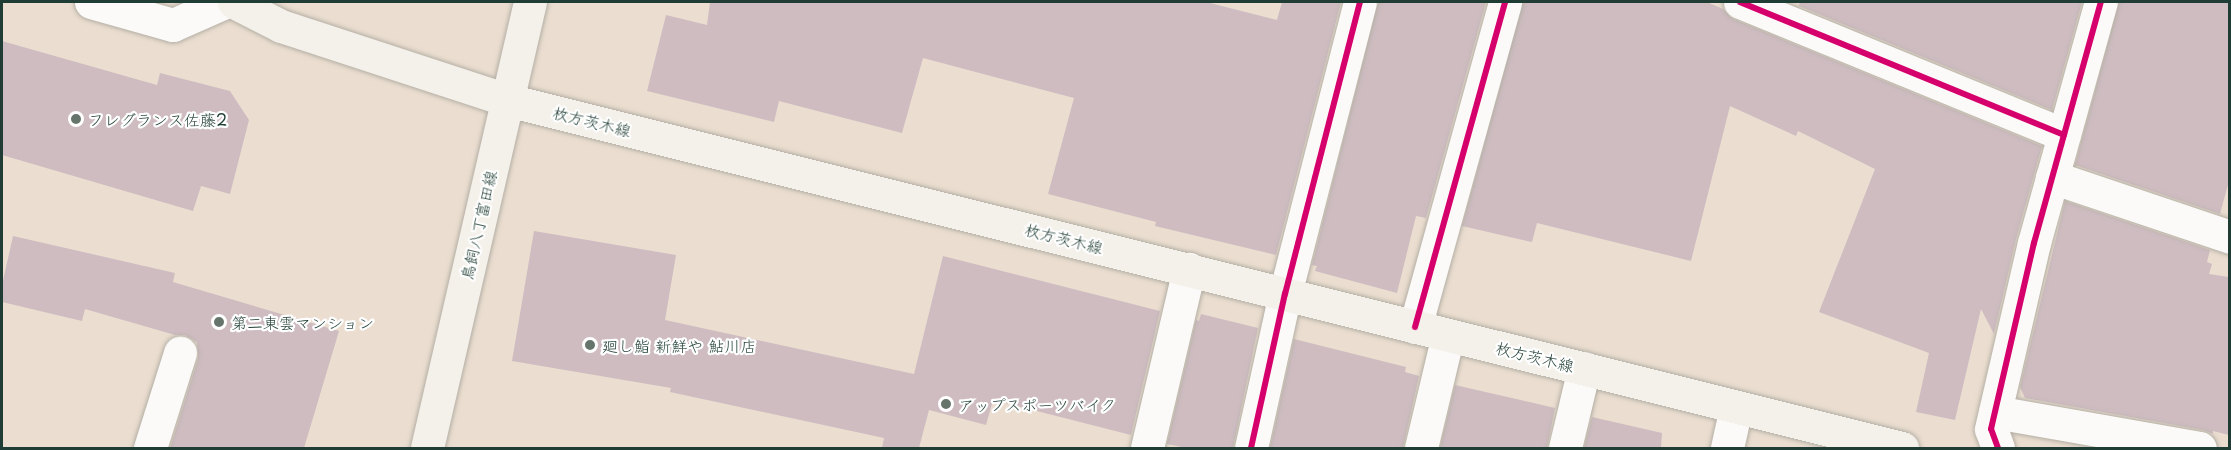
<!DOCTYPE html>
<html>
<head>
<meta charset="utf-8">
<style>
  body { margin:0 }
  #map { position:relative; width:2231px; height:450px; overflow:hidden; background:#ebded0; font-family:"Playpen Sans","Klee One",sans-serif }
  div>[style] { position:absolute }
  .building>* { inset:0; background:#cebcc1 }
  .roads { filter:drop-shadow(0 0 2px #b4afa5) drop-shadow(0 0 2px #b4afa5) }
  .street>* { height:33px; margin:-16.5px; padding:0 16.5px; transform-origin:16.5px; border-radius:16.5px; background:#fcfaf8 }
  .secondary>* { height:33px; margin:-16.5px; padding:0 16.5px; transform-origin:16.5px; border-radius:16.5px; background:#f4f0ea }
  .cycleway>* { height:6px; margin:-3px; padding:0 3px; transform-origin:3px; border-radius:3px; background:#d6006c }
  .dots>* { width:16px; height:16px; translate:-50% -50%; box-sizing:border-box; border:3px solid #fff; border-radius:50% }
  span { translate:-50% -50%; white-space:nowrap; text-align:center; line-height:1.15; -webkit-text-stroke:4.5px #fff; paint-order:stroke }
  .poi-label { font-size:16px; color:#1f3d34 }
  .left { translate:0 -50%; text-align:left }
  .street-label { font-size:16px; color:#1f3d34 }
  .frame { position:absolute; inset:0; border:3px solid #1f3d34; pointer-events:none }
</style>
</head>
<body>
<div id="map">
  <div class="building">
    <div style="clip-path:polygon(710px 2px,1206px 2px,1277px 20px,1282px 2px,1341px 2px,1276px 255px,1155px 226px,1156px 222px,1048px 194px,1074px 98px,923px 58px,902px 133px,779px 101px,774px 122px,647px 91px,666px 15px,707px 25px)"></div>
    <div style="clip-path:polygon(1378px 2px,1486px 2px,1426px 218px,1416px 216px,1397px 293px,1315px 271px,1317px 266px,1312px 265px)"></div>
    <div style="clip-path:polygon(1523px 2px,1707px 2px,1723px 9px,1733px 19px,2042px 146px,2016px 239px,1994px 334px,1981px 309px,1955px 420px,1916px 412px,1929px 353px,1819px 312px,1875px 169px,1798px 131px,1796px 136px,1730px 106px,1691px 261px,1537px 223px,1532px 242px,1462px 226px)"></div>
    <div style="clip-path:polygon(1800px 2px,2082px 2px,2052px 110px,1799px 6px)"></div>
    <div style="clip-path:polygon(2119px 2px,2229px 2px,2229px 181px,2220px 214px,2075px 165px)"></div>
    <div style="clip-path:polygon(2px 41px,157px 85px,160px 73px,230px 91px,249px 120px,230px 194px,201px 186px,193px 211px,2px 155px)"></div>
    <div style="clip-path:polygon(2065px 201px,2210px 250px,2207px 262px,2212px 264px,2209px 274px,2229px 277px,2229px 435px,2213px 431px,2213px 434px,2203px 430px,2025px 398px,2020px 387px)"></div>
    <div style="clip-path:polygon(534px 231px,676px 255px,665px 320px,914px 374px,943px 256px,1160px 311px,1131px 435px,993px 400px,986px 425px,929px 410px,919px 448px,882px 448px,884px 438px,670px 392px,671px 388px,512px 361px)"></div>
    <div style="clip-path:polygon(13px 236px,175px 273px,173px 282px,339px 331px,304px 448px,170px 448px,198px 359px,197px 342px,185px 335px,175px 335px,85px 309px,82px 321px,2px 302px,2px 285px)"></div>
    <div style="clip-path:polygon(1201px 314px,1258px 328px,1233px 448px,1186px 448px,1167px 444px,1196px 320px,1199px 321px)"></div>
    <div style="clip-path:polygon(1294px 339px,1406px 367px,1405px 372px,1419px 376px,1403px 448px,1270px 448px)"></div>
    <div style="clip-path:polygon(1455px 385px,1555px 408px,1547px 448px,1440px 448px)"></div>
    <div style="clip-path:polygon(1592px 417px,1662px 433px,1661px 448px,1584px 448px)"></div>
  </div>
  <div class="roads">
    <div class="street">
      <div style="left:91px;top:2px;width:85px;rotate:15.7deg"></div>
      <div style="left:173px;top:25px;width:57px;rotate:-23.9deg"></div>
      <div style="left:1740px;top:2px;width:350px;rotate:22.3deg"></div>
      <div style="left:2052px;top:177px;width:188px;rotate:18.6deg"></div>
      <div style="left:1415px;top:327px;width:337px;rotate:-74.5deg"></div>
      <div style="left:1995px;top:412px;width:208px;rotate:10deg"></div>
      <div style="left:150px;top:448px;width:100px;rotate:-72.5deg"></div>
      <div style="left:1147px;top:448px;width:184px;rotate:-76.8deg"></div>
      <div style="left:1251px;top:448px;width:158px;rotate:-77.6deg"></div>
      <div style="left:1285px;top:294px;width:301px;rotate:-75.6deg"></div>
      <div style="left:1421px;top:448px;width:116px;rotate:-76.6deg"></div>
      <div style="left:1565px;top:448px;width:82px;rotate:-76.6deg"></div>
      <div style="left:1727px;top:448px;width:42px;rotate:-77.6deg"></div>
      <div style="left:1998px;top:448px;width:20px;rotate:-110deg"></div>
      <div style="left:1991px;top:429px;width:191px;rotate:-77deg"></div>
      <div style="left:2034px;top:243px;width:250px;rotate:-74.5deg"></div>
    </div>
    <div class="secondary">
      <div style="left:234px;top:2px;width:53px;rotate:27.1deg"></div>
      <div style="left:281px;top:26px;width:238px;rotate:18.1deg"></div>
      <div style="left:507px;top:100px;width:1438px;rotate:14.01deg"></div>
      <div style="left:427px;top:448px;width:458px;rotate:-77deg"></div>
    </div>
  </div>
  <div class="cycleway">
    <div style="left:1740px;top:2px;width:350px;rotate:22.3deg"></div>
    <div style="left:1415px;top:327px;width:337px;rotate:-74.5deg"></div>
    <div style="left:1251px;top:448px;width:158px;rotate:-77.6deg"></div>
    <div style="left:1285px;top:294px;width:301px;rotate:-75.6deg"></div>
    <div style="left:1998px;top:448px;width:20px;rotate:-110deg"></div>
    <div style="left:1991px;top:429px;width:191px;rotate:-77deg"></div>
    <div style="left:2034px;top:243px;width:250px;rotate:-74.5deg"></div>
  </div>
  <div class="dots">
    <div style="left:76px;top:119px;background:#66756b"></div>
    <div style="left:219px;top:322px;background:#66756b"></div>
    <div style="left:590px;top:345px;background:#66756b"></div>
    <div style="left:946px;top:404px;background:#66756b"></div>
  </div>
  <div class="poi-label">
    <span class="left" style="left:88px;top:119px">フレグランス佐藤2</span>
    <span class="left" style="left:231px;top:322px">第二東雲マンション</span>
    <span class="left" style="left:602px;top:345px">廻し鮨 新鮮や 鮎川店</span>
    <span class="left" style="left:958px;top:404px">アップスポーツバイク</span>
  </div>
  <div class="street-label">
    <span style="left:592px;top:121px;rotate:14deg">枚方茨木線</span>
    <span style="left:478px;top:225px;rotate:-77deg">鳥飼八丁富田線</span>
    <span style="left:1064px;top:238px;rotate:14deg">枚方茨木線</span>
    <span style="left:1535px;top:356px;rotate:14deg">枚方茨木線</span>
  </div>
  <div class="frame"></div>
</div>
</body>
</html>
